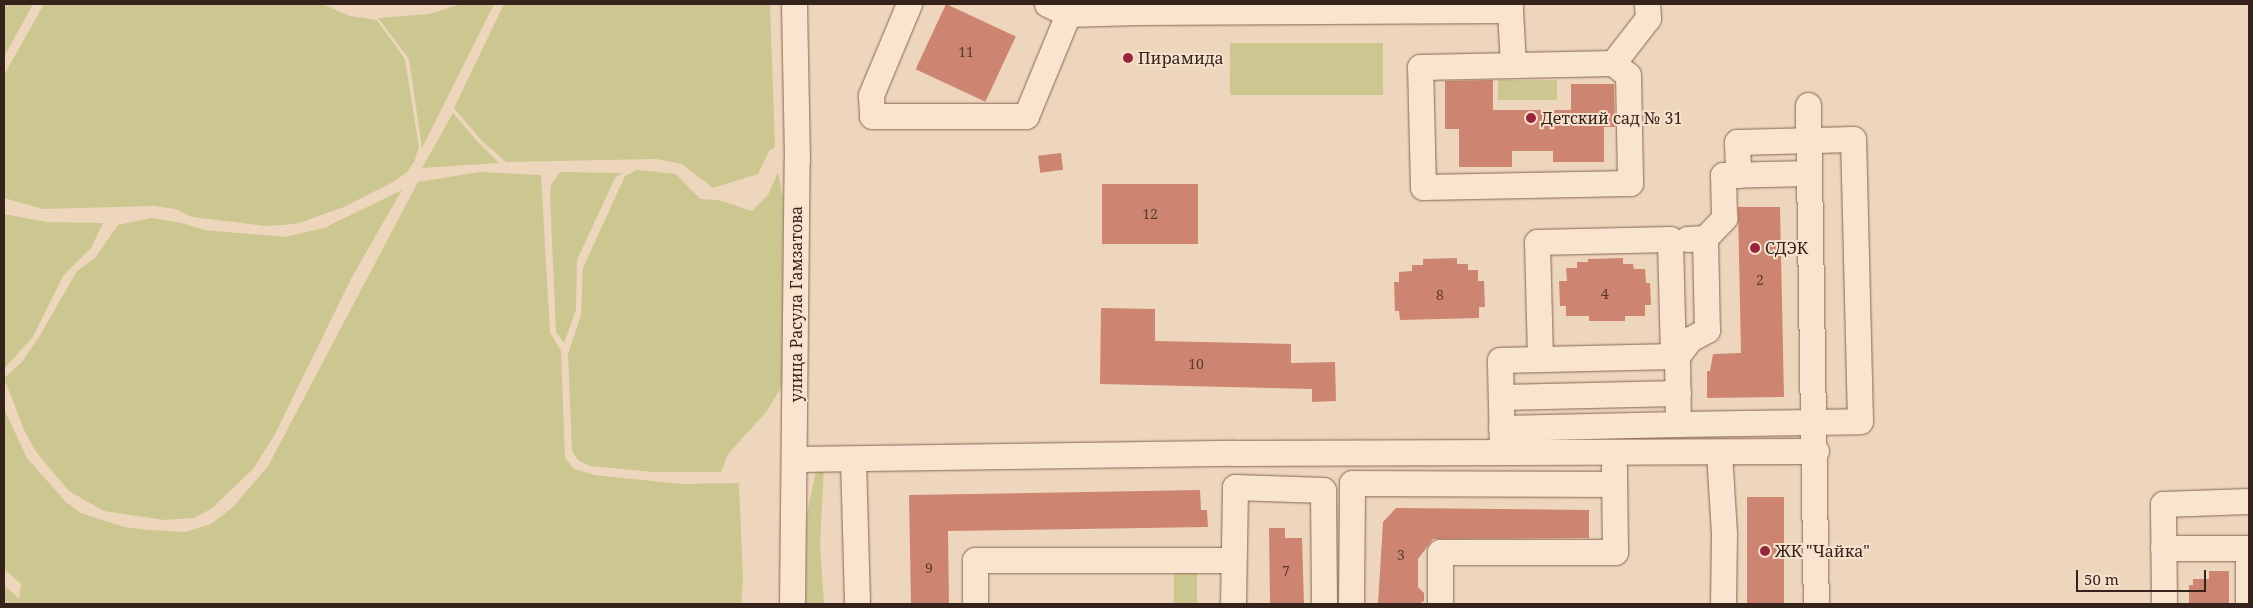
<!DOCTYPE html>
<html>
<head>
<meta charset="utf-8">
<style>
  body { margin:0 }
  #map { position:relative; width:2253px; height:608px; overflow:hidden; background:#eed6bc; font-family:"Noto Serif",serif }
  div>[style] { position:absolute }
  .green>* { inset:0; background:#ccc790; transform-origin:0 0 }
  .building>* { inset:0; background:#cd8571; transform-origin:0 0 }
  .roads { filter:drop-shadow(0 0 1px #866655) drop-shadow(0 0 1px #866655) }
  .minor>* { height:25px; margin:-12.5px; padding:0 12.5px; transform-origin:12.5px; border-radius:12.5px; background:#f9e4cf }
  .dots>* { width:14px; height:14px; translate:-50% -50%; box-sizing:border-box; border:2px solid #f6e1cc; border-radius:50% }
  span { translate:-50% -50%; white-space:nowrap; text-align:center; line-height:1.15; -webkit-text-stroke:4px #f6e1cc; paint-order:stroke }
  .number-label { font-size:14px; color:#5a3b30 }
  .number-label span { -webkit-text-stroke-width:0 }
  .poi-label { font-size:16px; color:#34221b }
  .left { translate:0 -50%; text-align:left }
  .street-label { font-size:16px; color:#34221b }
  .frame { position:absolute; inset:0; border:5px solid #34221b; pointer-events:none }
  .scale { position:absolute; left:2076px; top:570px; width:130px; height:22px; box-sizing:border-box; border:2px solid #34221b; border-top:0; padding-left:6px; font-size:15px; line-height:18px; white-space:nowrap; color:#34221b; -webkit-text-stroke:4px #f6e1cc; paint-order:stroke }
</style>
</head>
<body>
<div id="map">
  <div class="green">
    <div style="clip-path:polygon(4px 4px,33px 4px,4px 57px)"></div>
    <div style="clip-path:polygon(44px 4px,322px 4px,350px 16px,377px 20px,405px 59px,419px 147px,414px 162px,407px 172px,393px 182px,344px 207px,299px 223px,283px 225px,267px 226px,192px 217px,175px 209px,154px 206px,43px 209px,4px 198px,4px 75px)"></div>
    <div style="clip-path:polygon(461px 4px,494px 4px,422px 148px,409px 59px,378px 18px,429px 14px)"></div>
    <div style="clip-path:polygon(504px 4px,770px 4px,775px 147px,769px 151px,758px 174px,713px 188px,682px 164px,656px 159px,506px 162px,481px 140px,454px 108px)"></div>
    <div style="left:1383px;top:43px;width:52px;height:153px;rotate:90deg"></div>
    <div style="left:1498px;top:80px;width:59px;height:20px"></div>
    <div style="clip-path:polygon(453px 113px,477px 141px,499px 163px,422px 168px)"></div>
    <div style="clip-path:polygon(637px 170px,676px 174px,700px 199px,719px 200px,752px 211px,768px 195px,778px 172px,783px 198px,782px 386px,767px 411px,728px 454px,721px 472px,653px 472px,590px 466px,578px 460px,572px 451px,568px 354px,581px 315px,583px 268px,625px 176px)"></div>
    <div style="clip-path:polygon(479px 172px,541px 175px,550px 332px,561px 351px,565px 458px,574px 469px,595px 475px,681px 484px,739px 483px,743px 580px,741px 604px,4px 604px,4px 585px,19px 599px,21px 584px,4px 569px,4px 409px,27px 458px,66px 502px,81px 513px,124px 527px,150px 530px,185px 532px,211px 524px,233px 507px,268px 466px,418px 182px)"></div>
    <div style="clip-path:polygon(560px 172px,622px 173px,615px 178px,577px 260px,576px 310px,564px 343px,556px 332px,550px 196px,551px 185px)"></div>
    <div style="clip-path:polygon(402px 190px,352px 277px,274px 436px,253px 469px,211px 509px,194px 518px,164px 520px,104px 511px,69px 491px,37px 453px,25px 432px,4px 378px,21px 363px,39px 337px,77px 271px,95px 258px,118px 225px,151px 218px,182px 223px,204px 230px,285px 237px,324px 228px)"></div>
    <div style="clip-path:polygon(4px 214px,47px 222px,103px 223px,91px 248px,63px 276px,33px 337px,4px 369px)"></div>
    <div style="clip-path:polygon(824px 466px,820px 544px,824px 604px,806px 604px,807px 514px,815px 475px)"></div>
    <div style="left:1174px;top:567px;width:23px;height:37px"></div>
  </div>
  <div class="building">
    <div style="left:946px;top:4px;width:77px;height:72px;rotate:25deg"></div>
    <div style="clip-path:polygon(1493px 80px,1493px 110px,1571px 110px,1571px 84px,1614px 84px,1615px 127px,1604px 127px,1604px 162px,1553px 162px,1553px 151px,1512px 151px,1512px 167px,1459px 167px,1459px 129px,1445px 129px,1445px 81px)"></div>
    <div style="left:1061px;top:153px;width:17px;height:23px;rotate:83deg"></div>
    <div style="left:1198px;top:184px;width:60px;height:96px;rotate:90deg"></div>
    <div style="clip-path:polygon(1738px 207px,1780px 207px,1784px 397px,1707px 398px,1707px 371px,1710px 371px,1713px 354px,1741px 353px)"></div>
    <div style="clip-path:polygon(1457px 258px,1457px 264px,1468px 264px,1468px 270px,1478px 270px,1478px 281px,1484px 281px,1485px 307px,1479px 307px,1479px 318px,1400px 320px,1399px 311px,1395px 311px,1394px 282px,1399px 282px,1399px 272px,1412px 271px,1412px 265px,1423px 265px,1423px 259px)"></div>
    <div style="clip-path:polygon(1623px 258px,1623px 264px,1633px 264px,1634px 269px,1645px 269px,1646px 283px,1650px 283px,1651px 305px,1645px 305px,1645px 316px,1625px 316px,1625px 321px,1589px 321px,1589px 316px,1566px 316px,1566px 306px,1560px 306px,1559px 281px,1567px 281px,1566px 268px,1577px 268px,1577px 262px,1588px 262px,1588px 259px)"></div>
    <div style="clip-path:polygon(1101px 308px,1155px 309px,1155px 341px,1291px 344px,1291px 363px,1335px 362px,1336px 401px,1312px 402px,1312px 389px,1100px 384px)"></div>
    <div style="clip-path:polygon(1200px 490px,1201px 510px,1207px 510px,1208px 527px,948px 531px,949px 604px,911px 604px,909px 495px)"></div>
    <div style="left:1747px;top:497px;width:37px;height:107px"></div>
    <div style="clip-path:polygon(1396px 508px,1589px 510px,1589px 538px,1433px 539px,1418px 559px,1418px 587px,1424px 593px,1424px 601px,1419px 604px,1378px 604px,1383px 522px)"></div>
    <div style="clip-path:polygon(1269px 528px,1285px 528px,1285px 538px,1302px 538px,1304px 604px,1270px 604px)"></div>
    <div style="clip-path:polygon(2209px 571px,2229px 571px,2229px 604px,2189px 604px,2189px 585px,2193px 585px,2193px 579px,2209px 579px)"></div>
  </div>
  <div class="roads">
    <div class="minor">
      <div style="left:909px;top:4px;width:99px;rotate:112.7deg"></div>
      <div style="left:871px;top:95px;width:21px;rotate:87deg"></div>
      <div style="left:872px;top:116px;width:154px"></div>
      <div style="left:1026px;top:116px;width:110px;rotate:-67.6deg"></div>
      <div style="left:1068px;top:14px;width:69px;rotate:-1.7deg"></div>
      <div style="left:1047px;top:4px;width:23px;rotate:25deg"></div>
      <div style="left:1137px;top:4px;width:8px;rotate:90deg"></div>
      <div style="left:1137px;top:12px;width:373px;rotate:-0.3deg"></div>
      <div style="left:1510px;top:10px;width:6px;rotate:-90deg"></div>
      <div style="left:1510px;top:10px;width:55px;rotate:86.9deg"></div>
      <div style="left:1613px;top:63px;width:19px;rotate:39deg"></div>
      <div style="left:1628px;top:75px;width:108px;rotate:88.9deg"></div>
      <div style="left:1630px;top:183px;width:207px;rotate:178.9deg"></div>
      <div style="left:1423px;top:187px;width:120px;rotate:-91.4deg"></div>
      <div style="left:1420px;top:67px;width:193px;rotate:-1.2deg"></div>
      <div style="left:1613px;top:63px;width:57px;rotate:-52.1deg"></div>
      <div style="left:1648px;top:18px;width:14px;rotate:-94deg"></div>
      <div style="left:1808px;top:105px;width:499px;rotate:89.1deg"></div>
      <div style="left:1705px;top:238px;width:92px;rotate:88.8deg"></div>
      <div style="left:1707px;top:330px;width:19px;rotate:152deg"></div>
      <div style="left:1690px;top:339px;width:21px;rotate:127deg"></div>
      <div style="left:1677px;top:356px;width:68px;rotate:89.2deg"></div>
      <div style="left:1678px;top:424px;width:182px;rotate:-0.9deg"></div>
      <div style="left:1860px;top:421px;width:282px;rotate:-91.4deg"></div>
      <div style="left:1853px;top:139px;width:116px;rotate:178.5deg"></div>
      <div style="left:1737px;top:142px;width:33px;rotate:88deg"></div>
      <div style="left:1687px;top:239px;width:18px;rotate:-3deg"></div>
      <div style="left:1705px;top:238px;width:28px;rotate:-46deg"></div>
      <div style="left:1724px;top:218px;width:43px;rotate:-91.3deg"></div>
      <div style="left:1723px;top:175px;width:86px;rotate:-1.3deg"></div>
      <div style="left:1501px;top:397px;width:177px;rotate:-1.3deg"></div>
      <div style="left:1501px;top:428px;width:177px;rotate:-1.3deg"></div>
      <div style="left:1502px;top:451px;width:91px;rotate:-91.3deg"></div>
      <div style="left:1500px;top:360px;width:173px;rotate:-1.3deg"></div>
      <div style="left:1673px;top:356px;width:117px;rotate:-91.5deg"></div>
      <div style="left:1670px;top:239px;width:133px;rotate:178.7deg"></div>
      <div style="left:1537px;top:242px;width:117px;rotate:88.5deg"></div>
      <div style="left:1719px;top:452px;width:81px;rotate:86.5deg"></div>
      <div style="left:1724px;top:533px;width:71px;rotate:90.8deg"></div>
      <div style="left:796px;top:459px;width:439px;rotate:-0.8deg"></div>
      <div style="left:1235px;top:453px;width:581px;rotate:-0.2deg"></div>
      <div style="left:853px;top:459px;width:145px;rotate:88.4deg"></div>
      <div style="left:2163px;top:548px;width:85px"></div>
      <div style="left:2248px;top:548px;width:56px;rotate:90deg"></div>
      <div style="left:792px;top:604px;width:444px;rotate:-89.4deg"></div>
      <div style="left:797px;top:160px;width:156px;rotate:-91.1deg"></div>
      <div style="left:975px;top:604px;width:44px;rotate:-90deg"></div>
      <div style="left:975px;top:560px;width:258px"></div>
      <div style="left:1233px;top:604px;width:117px;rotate:-89deg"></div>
      <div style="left:1235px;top:487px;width:88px;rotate:2deg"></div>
      <div style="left:1323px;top:490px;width:114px;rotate:89.5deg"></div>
      <div style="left:1351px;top:604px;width:121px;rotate:-89.5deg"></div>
      <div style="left:1352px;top:483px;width:262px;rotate:0.2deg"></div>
      <div style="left:1440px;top:604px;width:52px;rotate:-90deg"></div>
      <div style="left:1440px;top:552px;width:175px"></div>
      <div style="left:1615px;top:552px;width:85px;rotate:-90.7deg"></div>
      <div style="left:2164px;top:604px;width:100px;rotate:-90.6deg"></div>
      <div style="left:2163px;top:504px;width:86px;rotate:-2deg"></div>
    </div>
  </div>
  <div class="dots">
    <div style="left:1128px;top:58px;background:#96253b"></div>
    <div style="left:1531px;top:118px;background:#96253b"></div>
    <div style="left:1755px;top:248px;background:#96253b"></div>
    <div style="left:1765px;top:551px;background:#96253b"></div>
  </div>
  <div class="number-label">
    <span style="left:966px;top:52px">11</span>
    <span style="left:1150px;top:214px">12</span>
    <span style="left:1760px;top:280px">2</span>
    <span style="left:1605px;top:294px">4</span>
    <span style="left:1440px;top:295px">8</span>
    <span style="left:1196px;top:364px">10</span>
    <span style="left:1401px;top:555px">3</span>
    <span style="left:929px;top:568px">9</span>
    <span style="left:1286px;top:571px">7</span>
  </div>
  <div class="poi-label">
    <span class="left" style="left:1138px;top:58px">Пирамида</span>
    <span class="left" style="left:1541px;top:118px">Детский сад № 31</span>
    <span class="left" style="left:1765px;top:248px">СДЭК</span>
    <span class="left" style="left:1775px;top:551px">ЖК "Чайка"</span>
  </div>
  <div class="street-label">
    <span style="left:796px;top:304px;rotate:-90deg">улица Расула Гамзатова</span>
  </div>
  <div class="frame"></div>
  <div class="scale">50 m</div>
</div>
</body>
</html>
